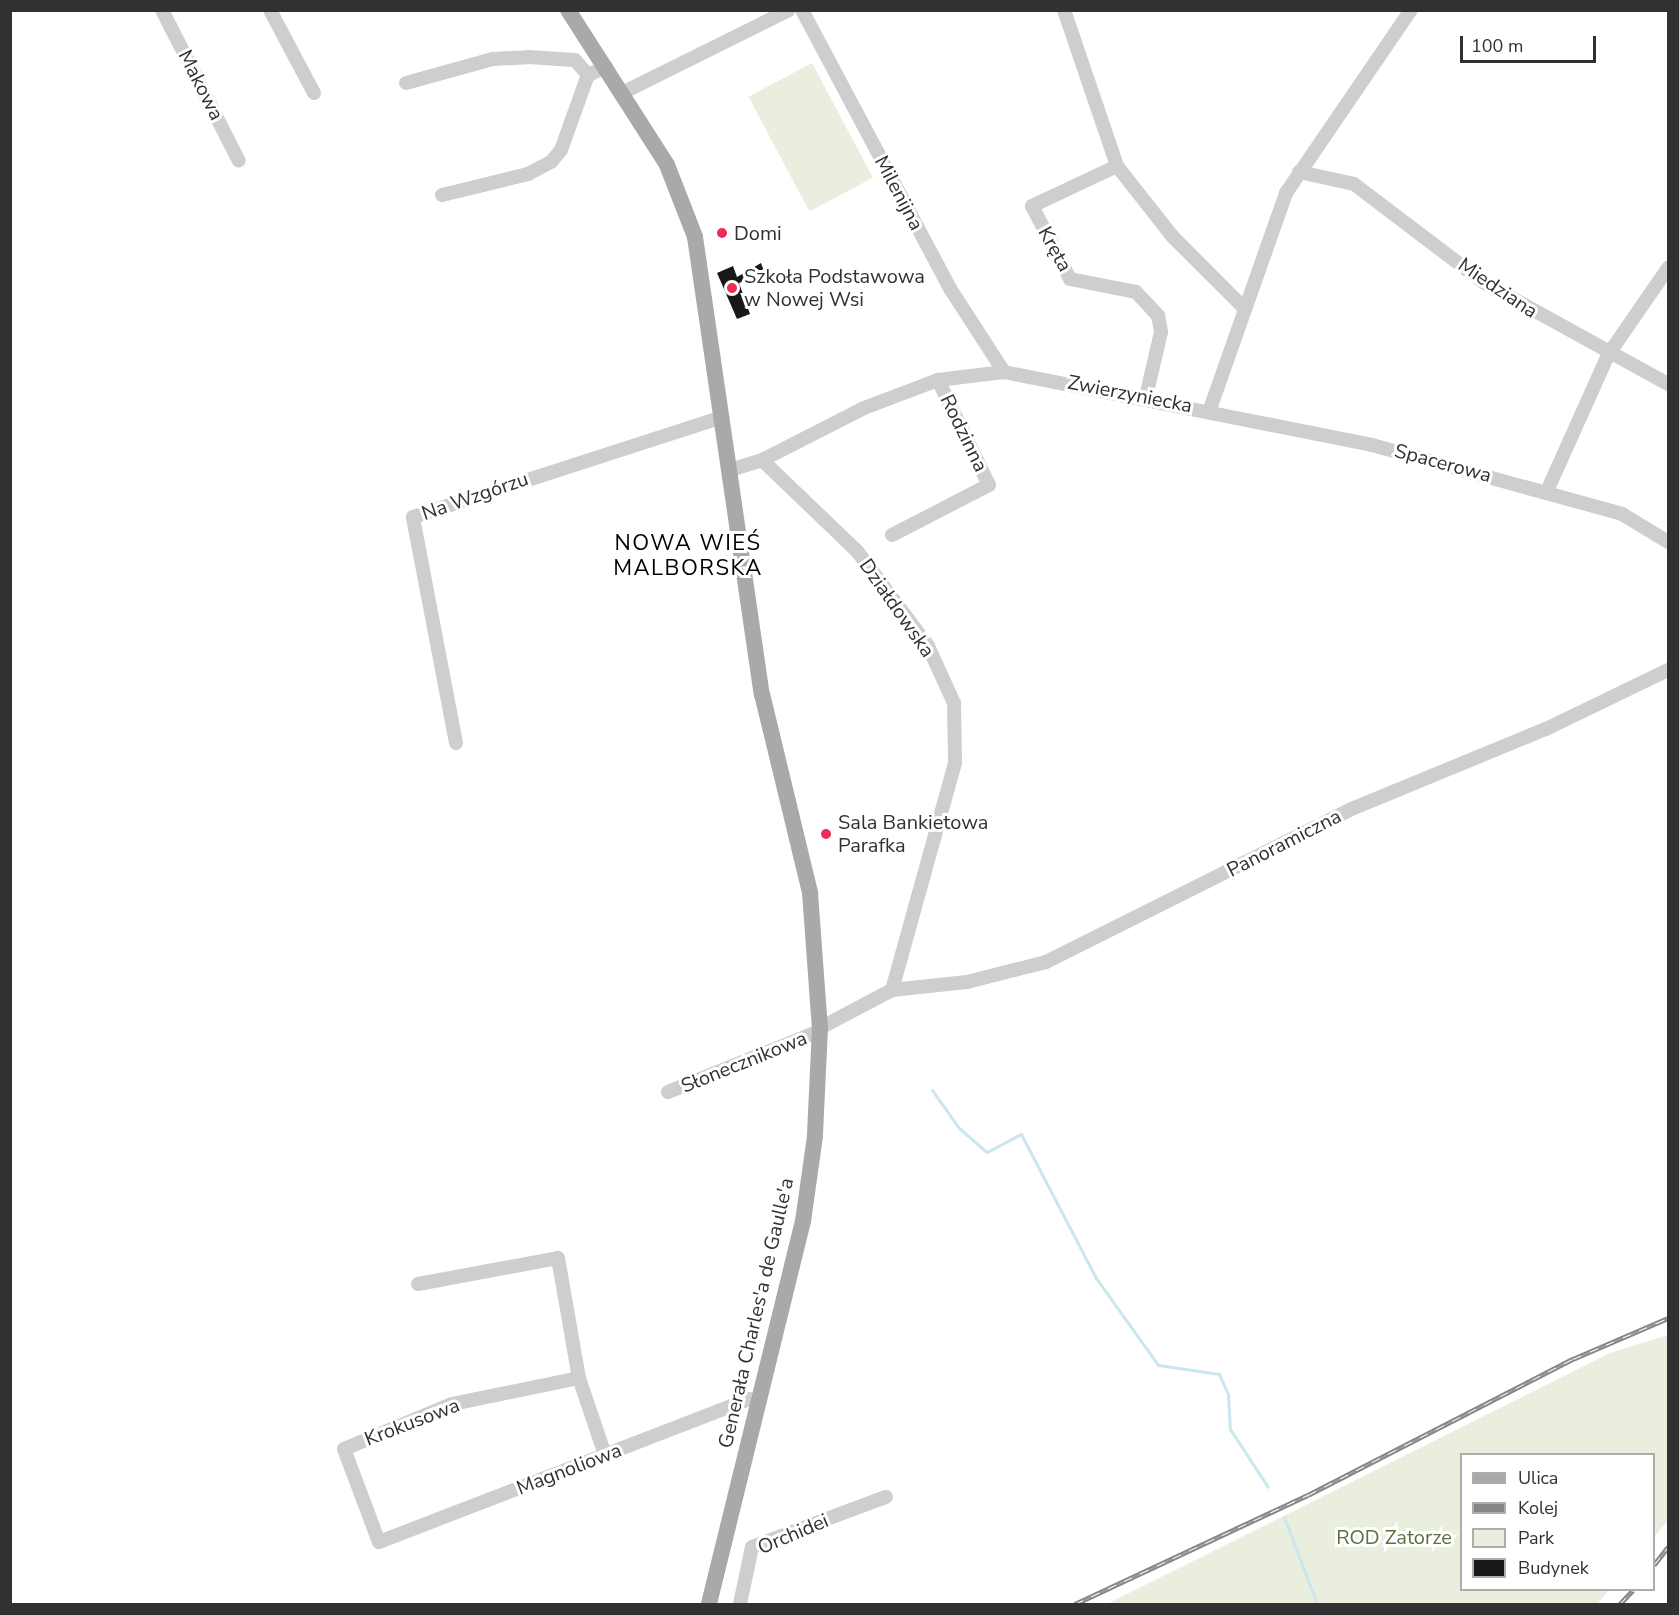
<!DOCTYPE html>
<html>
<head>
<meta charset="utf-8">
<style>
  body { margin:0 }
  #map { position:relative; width:1679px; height:1615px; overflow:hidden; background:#fff; font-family:"Nunito Sans",sans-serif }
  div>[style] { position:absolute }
  .green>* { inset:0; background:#e9eedf; transform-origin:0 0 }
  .stream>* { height:3px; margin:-1.5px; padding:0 1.5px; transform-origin:1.5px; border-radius:1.5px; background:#cae6ef }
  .building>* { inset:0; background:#181818 }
  .minor>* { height:14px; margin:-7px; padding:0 7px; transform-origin:7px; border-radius:7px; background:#cecece }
  .major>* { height:16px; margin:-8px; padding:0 8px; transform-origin:8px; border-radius:8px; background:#a9a9a9 }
  .rail>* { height:5px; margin-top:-2.5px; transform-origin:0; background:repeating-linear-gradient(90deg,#fff 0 9px,#868686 0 18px); box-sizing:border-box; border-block:2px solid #868686 }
  .dots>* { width:16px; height:16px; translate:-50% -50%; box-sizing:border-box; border:3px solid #fff; border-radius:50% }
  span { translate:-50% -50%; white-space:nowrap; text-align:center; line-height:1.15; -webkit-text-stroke:6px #fff; paint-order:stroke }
  .street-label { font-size:20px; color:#313131 }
  .poi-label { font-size:20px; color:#313131 }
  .left { translate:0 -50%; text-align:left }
  .park-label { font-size:20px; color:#5c703b }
  .quarter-label { font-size:22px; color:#000; letter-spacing:1.5px }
  .frame { position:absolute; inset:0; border:12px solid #313131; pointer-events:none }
  .legend { position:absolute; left:1460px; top:1453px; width:195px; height:138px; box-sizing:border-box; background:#fff; border:2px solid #adadad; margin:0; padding:8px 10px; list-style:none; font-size:18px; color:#313131 }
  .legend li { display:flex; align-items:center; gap:12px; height:30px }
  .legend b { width:30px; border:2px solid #adadad }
  .scale { position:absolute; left:1460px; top:36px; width:136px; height:27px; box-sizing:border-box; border:3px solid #313131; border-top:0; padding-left:8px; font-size:18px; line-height:21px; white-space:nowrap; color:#313131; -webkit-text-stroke:4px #fff; paint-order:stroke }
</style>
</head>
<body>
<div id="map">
  <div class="green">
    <div style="left:812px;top:63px;width:130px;height:72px;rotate:62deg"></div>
    <div style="clip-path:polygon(1668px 1335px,1668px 1520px,1654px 1537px,1654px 1454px,1462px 1454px,1462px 1590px,1609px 1590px,1597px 1604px,1107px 1604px,1610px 1353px)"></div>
  </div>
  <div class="stream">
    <div style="left:932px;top:1090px;width:47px;rotate:54.6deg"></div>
    <div style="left:959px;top:1128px;width:37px;rotate:41deg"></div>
    <div style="left:987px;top:1152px;width:38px;rotate:-28deg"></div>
    <div style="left:1021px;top:1134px;width:162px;rotate:62.5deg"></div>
    <div style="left:1096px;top:1278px;width:107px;rotate:54.5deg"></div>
    <div style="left:1158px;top:1365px;width:62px;rotate:8.4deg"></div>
    <div style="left:1219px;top:1374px;width:22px;rotate:66deg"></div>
    <div style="left:1228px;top:1394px;width:35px;rotate:87deg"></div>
    <div style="left:1230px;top:1429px;width:69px;rotate:56.8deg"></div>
    <div style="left:1284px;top:1517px;width:93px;rotate:69.2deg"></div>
  </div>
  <div class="building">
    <div style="clip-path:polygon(761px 263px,765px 274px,739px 283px,750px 314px,737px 319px,717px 273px,733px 266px,737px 277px)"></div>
  </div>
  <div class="minor">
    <div style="left:162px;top:10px;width:169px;rotate:63deg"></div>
    <div style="left:270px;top:10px;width:94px;rotate:62.1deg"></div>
    <div style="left:802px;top:10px;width:317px;rotate:62deg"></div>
    <div style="left:951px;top:290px;width:98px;rotate:57.1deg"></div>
    <div style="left:1064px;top:10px;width:165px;rotate:71.2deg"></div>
    <div style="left:1117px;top:166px;width:89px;rotate:51.8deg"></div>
    <div style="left:1172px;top:236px;width:102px;rotate:45deg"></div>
    <div style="left:406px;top:83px;width:90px;rotate:-15.4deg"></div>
    <div style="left:493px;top:59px;width:35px;rotate:-3deg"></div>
    <div style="left:528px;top:57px;width:47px;rotate:3.7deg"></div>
    <div style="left:575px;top:60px;width:20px;rotate:49deg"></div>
    <div style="left:622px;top:93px;width:186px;rotate:-26.4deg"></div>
    <div style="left:1117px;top:166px;width:94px;rotate:154.8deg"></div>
    <div style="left:1032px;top:206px;width:82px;rotate:62.5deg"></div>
    <div style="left:1070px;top:279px;width:67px;rotate:11.1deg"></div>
    <div style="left:1136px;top:292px;width:33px;rotate:47deg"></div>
    <div style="left:1158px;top:316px;width:16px;rotate:79deg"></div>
    <div style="left:1161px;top:332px;width:67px;rotate:103deg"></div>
    <div style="left:1299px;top:172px;width:56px;rotate:12.3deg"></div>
    <div style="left:1354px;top:184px;width:162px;rotate:37.2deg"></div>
    <div style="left:1483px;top:282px;width:211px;rotate:28.9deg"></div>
    <div style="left:442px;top:195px;width:89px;rotate:-13.7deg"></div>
    <div style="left:528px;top:174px;width:27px;rotate:-28deg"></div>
    <div style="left:552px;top:161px;width:14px;rotate:-51deg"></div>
    <div style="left:561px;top:150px;width:80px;rotate:-70.2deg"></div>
    <div style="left:588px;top:75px;width:20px;rotate:-24deg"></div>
    <div style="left:1210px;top:409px;width:229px;rotate:-70.6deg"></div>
    <div style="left:1286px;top:193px;width:222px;rotate:-55.7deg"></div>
    <div style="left:762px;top:460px;width:114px;rotate:-27deg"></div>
    <div style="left:864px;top:408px;width:79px;rotate:-20.7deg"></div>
    <div style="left:938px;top:380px;width:66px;rotate:-6.9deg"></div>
    <div style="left:1004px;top:372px;width:375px;rotate:11.2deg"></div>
    <div style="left:1372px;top:445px;width:259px;rotate:15.4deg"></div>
    <div style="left:1622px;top:514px;width:54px;rotate:31.3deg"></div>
    <div style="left:730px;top:470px;width:34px;rotate:-17deg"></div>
    <div style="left:762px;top:460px;width:132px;rotate:43.8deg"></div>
    <div style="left:857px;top:551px;width:119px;rotate:53.2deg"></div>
    <div style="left:928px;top:646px;width:63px;rotate:65.5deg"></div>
    <div style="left:954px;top:703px;width:60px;rotate:89deg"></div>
    <div style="left:955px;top:763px;width:236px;rotate:105.5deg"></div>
    <div style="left:892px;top:990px;width:81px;rotate:152.2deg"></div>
    <div style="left:1547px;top:491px;width:149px;rotate:-65.8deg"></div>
    <div style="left:1608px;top:355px;width:106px;rotate:-55.4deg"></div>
    <div style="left:892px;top:535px;width:109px;rotate:-27.3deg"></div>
    <div style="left:989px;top:485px;width:117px;rotate:-115.9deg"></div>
    <div style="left:456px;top:743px;width:230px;rotate:-100.8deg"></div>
    <div style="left:413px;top:517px;width:325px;rotate:-17.9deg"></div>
    <div style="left:892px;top:990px;width:75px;rotate:-6.1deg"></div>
    <div style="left:967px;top:982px;width:81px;rotate:-14.2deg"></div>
    <div style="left:1046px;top:962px;width:339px;rotate:-26.6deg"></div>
    <div style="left:1349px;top:810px;width:213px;rotate:-22.4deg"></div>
    <div style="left:1546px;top:729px;width:136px;rotate:-25.8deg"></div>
    <div style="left:668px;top:1092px;width:164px;rotate:-21.9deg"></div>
    <div style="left:418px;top:1284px;width:142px;rotate:-10.5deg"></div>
    <div style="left:558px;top:1258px;width:122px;rotate:80.1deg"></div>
    <div style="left:579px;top:1378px;width:81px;rotate:71.3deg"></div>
    <div style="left:579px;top:1378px;width:130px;rotate:168.4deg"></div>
    <div style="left:452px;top:1404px;width:117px;rotate:157.4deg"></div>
    <div style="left:344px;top:1449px;width:99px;rotate:69.4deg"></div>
    <div style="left:379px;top:1542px;width:397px;rotate:-21.1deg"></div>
    <div style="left:749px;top:1399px;width:11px;rotate:10deg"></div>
    <div style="left:740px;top:1604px;width:58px;rotate:-78.1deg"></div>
    <div style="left:752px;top:1547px;width:143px;rotate:-20.5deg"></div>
  </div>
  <div class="major">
    <div style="left:568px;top:10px;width:184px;rotate:57.4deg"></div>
    <div style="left:667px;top:165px;width:77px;rotate:68.7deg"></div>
    <div style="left:695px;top:237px;width:462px;rotate:81.7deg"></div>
    <div style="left:762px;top:694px;width:205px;rotate:76.4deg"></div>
    <div style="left:810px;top:893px;width:135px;rotate:85.8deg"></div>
    <div style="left:820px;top:1028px;width:108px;rotate:92.7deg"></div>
    <div style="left:815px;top:1136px;width:86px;rotate:98deg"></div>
    <div style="left:803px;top:1221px;width:394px;rotate:103.8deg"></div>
  </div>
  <div class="rail">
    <div style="left:1654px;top:1565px;width:23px;rotate:-52deg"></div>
    <div style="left:1075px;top:1604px;width:257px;rotate:-25.1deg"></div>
    <div style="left:1308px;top:1495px;width:298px;rotate:-27.2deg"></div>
    <div style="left:1573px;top:1359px;width:103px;rotate:-23.3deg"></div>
    <div style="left:1620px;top:1604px;width:19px;rotate:-47deg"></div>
  </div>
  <div class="dots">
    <div style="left:722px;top:233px;background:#f02b57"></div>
    <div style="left:732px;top:288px;background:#f02b57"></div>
    <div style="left:826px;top:834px;background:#f02b57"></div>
  </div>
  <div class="street-label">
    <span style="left:201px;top:85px;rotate:63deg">Makowa</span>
    <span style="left:899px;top:193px;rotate:62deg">Milenijna</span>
    <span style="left:1055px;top:249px;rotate:61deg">Kręta</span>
    <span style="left:1498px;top:288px;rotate:34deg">Miedziana</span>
    <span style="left:1130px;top:394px;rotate:11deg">Zwierzyniecka</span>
    <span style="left:964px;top:433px;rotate:64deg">Rodzinna</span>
    <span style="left:1443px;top:463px;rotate:15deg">Spacerowa</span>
    <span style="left:475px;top:496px;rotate:-19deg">Na Wzgórzu</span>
    <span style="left:897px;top:608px;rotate:55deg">Działdowska</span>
    <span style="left:1284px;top:843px;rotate:-27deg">Panoramiczna</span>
    <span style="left:744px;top:1062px;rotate:-22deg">Słonecznikowa</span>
    <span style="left:756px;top:1313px;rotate:-77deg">Generała Charles'a de Gaulle'a</span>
    <span style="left:412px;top:1422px;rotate:-21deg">Krokusowa</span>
    <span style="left:569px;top:1469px;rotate:-21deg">Magnoliowa</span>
    <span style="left:793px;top:1534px;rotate:-23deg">Orchidei</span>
  </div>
  <div class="poi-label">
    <span class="left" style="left:734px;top:233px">Domi</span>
    <span class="left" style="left:744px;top:288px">Szkoła Podstawowa<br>w Nowej Wsi</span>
    <span class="left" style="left:838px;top:834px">Sala Bankietowa<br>Parafka</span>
  </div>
  <div class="park-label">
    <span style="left:1394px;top:1537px">ROD Zatorze</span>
  </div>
  <div class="quarter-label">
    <span style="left:688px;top:556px">NOWA WIEŚ<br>MALBORSKA</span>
  </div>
  <div class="frame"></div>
  <ul class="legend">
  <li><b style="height:8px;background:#a9a9a9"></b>Ulica</li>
  <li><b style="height:8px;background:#868686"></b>Kolej</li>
  <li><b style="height:16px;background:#e9eedf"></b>Park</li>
  <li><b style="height:16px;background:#181818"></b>Budynek</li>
  </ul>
  <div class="scale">100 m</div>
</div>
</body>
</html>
